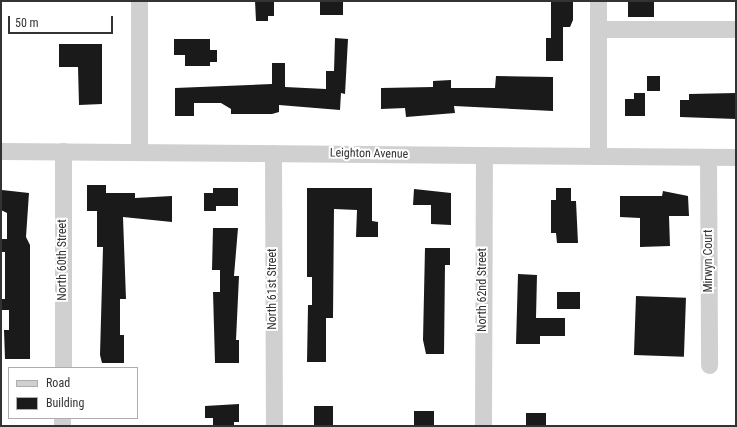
<!DOCTYPE html>
<html>
<head>
<meta charset="utf-8">
<style>
  body { margin:0 }
  #map { position:relative; width:737px; height:427px; overflow:hidden; background:#fff; font-family:"Roboto Condensed",sans-serif }
  div>[style] { position:absolute }
  .building>* { inset:0; background:#1a1a1a; transform-origin:0 0 }
  .minor>* { height:17px; margin:-8.5px; padding:0 8.5px; transform-origin:8.5px; border-radius:8.5px; background:#d0d0d0 }
  span { translate:-50% -50%; white-space:nowrap; text-align:center; line-height:1.15; -webkit-text-stroke:4px #fff; paint-order:stroke }
  .street-label { font-size:12px; color:#333 }
  .frame { position:absolute; inset:0; border:2px solid #333; pointer-events:none }
  .legend { position:absolute; left:8px; top:367px; width:130px; height:52px; box-sizing:border-box; background:#fff; border:1px solid #adadad; margin:0; padding:5px 7px; list-style:none; font-size:12px; color:#333 }
  .legend li { display:flex; align-items:center; gap:8px; height:20px }
  .legend b { width:20px; border:1px solid #adadad }
  .scale { position:absolute; left:8px; top:16px; width:105px; height:18px; box-sizing:border-box; border:2px solid #333; border-top:0; padding-left:5px; font-size:12px; line-height:14px; white-space:nowrap; color:#333; -webkit-text-stroke:3px #fff; paint-order:stroke }
</style>
</head>
<body>
<div id="map">
  <div class="building">
    <div style="clip-path:polygon(255px 1px,274px 1px,274px 16px,268px 16px,268px 21px,256px 21px)"></div>
    <div style="left:320px;top:1px;width:23px;height:14px"></div>
    <div style="clip-path:polygon(551px 1px,573px 1px,573px 20px,570px 27px,563px 27px,563px 61px,546px 61px,546px 38px,551px 38px)"></div>
    <div style="left:628px;top:1px;width:26px;height:16px"></div>
    <div style="clip-path:polygon(335px 38px,348px 39px,345px 94px,341px 93px,340px 110px,279px 105px,279px 112px,272px 114px,231px 114px,231px 109px,221px 103px,194px 103px,194px 116px,175px 116px,175px 88px,272px 84px,272px 63px,285px 63px,285px 87px,326px 89px,326px 71px,334px 71px)"></div>
    <div style="clip-path:polygon(174px 39px,210px 39px,210px 50px,217px 50px,217px 62px,210px 62px,210px 66px,185px 66px,185px 55px,174px 55px)"></div>
    <div style="clip-path:polygon(59px 44px,102px 44px,102px 104px,79px 105px,78px 67px,59px 67px)"></div>
    <div style="clip-path:polygon(496px 76px,553px 77px,553px 111px,454px 106px,455px 113px,406px 117px,405px 108px,381px 109px,381px 88px,433px 87px,433px 81px,451px 80px,451px 88px,495px 88px)"></div>
    <div style="left:647px;top:76px;width:13px;height:15px"></div>
    <div style="clip-path:polygon(634px 93px,645px 93px,645px 116px,625px 116px,625px 99px,634px 99px)"></div>
    <div style="clip-path:polygon(736px 93px,736px 119px,680px 117px,680px 100px,689px 100px,689px 94px)"></div>
    <div style="clip-path:polygon(87px 185px,106px 185px,106px 193px,135px 193px,135px 198px,172px 196px,172px 222px,123px 217px,126px 299px,120px 299px,120px 335px,124px 335px,124px 363px,102px 363px,100px 355px,103px 247px,97px 247px,97px 211px,87px 211px)"></div>
    <div style="clip-path:polygon(213px 188px,238px 188px,238px 206px,216px 206px,216px 211px,204px 211px,204px 193px,213px 193px)"></div>
    <div style="clip-path:polygon(307px 188px,372px 188px,372px 221px,378px 222px,378px 237px,356px 237px,357px 210px,334px 209px,333px 318px,326px 318px,326px 362px,307px 362px,308px 305px,312px 305px,312px 277px,307px 277px)"></div>
    <div style="clip-path:polygon(556px 188px,571px 188px,571px 201px,576px 201px,578px 243px,557px 243px,556px 233px,551px 233px,551px 200px,556px 200px)"></div>
    <div style="clip-path:polygon(414px 189px,451px 193px,451px 225px,431px 224px,431px 205px,413px 205px)"></div>
    <div style="clip-path:polygon(2px 190px,29px 193px,26px 237px,30px 245px,30px 359px,5px 359px,4px 330px,9px 330px,9px 310px,1px 310px,1px 299px,5px 299px,5px 252px,1px 252px,1px 239px,7px 239px,7px 213px,1px 210px)"></div>
    <div style="clip-path:polygon(663px 191px,688px 196px,689px 216px,669px 216px,670px 246px,640px 247px,640px 218px,620px 217px,620px 196px,662px 196px)"></div>
    <div style="clip-path:polygon(213px 228px,238px 228px,234px 276px,239px 276px,236px 340px,239px 340px,239px 363px,215px 363px,213px 292px,220px 292px,220px 270px,212px 270px)"></div>
    <div style="clip-path:polygon(425px 248px,450px 248px,450px 265px,445px 265px,444px 354px,426px 354px,423px 340px)"></div>
    <div style="clip-path:polygon(518px 274px,537px 275px,536px 318px,565px 318px,565px 336px,540px 336px,540px 344px,516px 344px)"></div>
    <div style="left:557px;top:292px;width:23px;height:17px"></div>
    <div style="left:636px;top:296px;width:50px;height:59px;rotate:2deg"></div>
    <div style="clip-path:polygon(239px 404px,239px 422px,234px 422px,234px 426px,213px 426px,213px 418px,205px 418px,205px 406px)"></div>
    <div style="left:314px;top:406px;width:19px;height:20px"></div>
    <div style="left:414px;top:411px;width:20px;height:15px"></div>
    <div style="left:526px;top:413px;width:20px;height:13px"></div>
  </div>
  <div class="minor">
    <div style="left:598px;top:29px;width:138px"></div>
    <div style="left:1px;top:151px;width:735px;rotate:0.47deg"></div>
    <div style="left:139px;top:151px;width:150px;rotate:-90deg"></div>
    <div style="left:273px;top:153px;width:273px;rotate:89.8deg"></div>
    <div style="left:598px;top:156px;width:155px;rotate:-90deg"></div>
    <div style="left:708px;top:157px;width:208px;rotate:89.7deg"></div>
    <div style="left:63px;top:368px;width:217px;rotate:-90deg"></div>
    <div style="left:62px;top:426px;width:8px;rotate:-90deg"></div>
    <div style="left:483px;top:426px;width:271px;rotate:-89.8deg"></div>
  </div>
  <div class="street-label">
    <span style="left:369px;top:154px;rotate:1deg">Leighton Avenue</span>
    <span style="left:63px;top:260px;rotate:-90deg">North 60th Street</span>
    <span style="left:709px;top:261px;rotate:-90deg">Mirwyn Court</span>
    <span style="left:273px;top:289px;rotate:-90deg">North 61st Street</span>
    <span style="left:483px;top:290px;rotate:-90deg">North 62nd Street</span>
  </div>
  <div class="frame"></div>
  <ul class="legend">
  <li><b style="height:5px;background:#d0d0d0"></b>Road</li>
  <li><b style="height:11px;background:#1a1a1a"></b>Building</li>
  </ul>
  <div class="scale">50 m</div>
</div>
</body>
</html>
